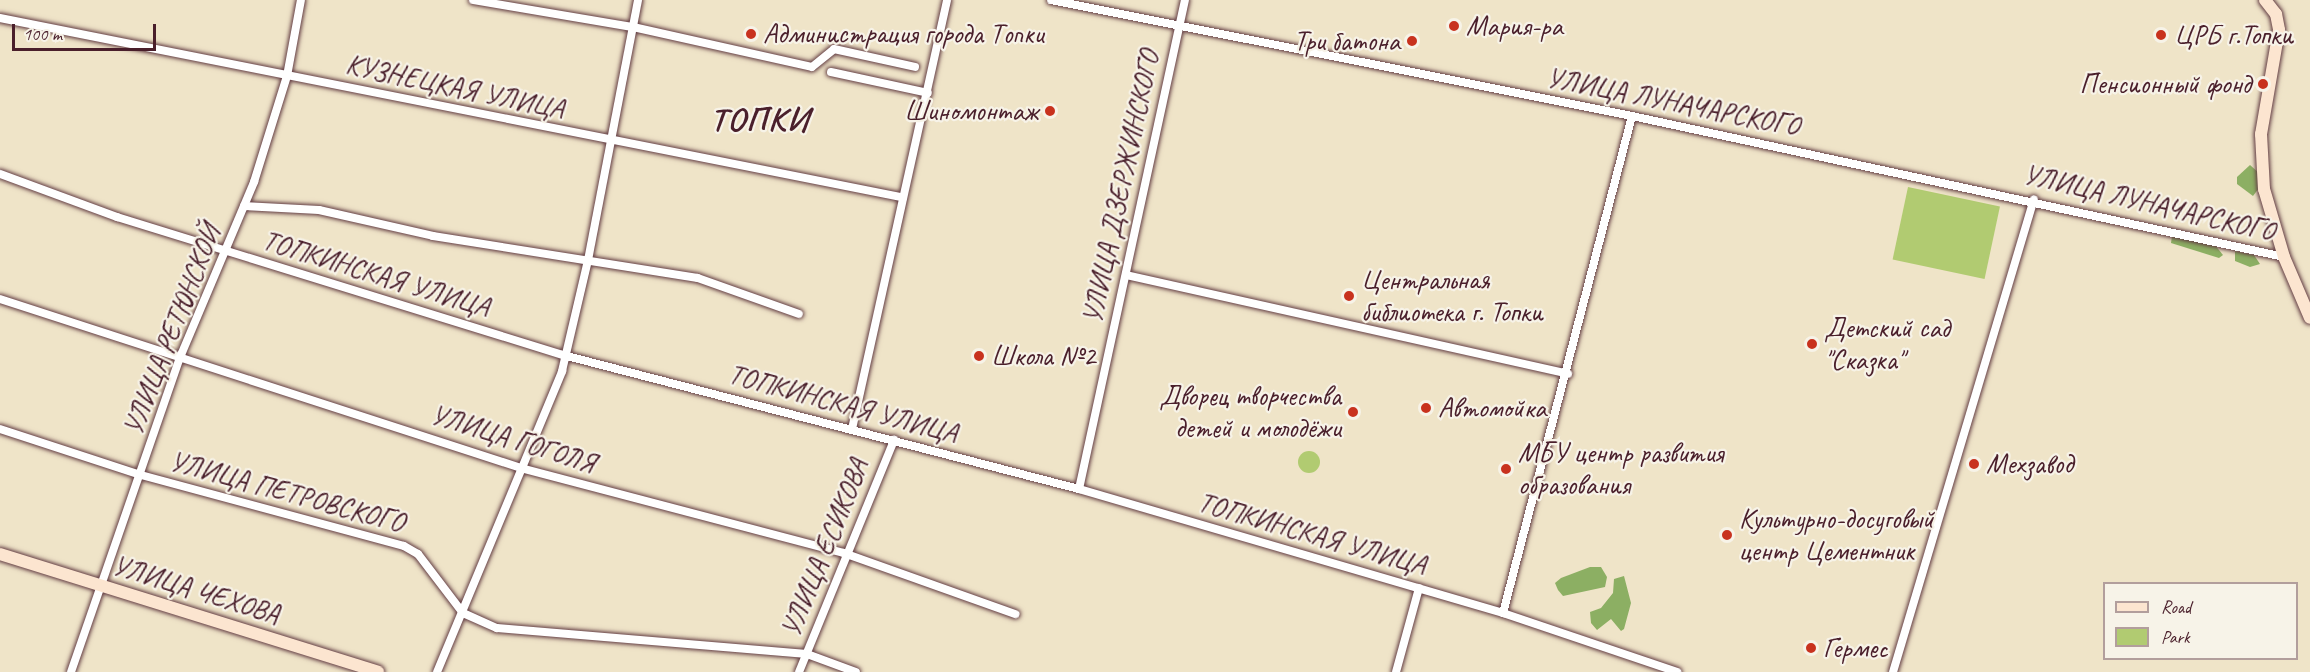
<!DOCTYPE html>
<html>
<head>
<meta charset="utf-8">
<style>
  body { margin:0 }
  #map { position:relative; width:2310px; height:672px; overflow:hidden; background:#efe4c8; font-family:Caveat,sans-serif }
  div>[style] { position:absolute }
  .green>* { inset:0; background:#b1cb71; transform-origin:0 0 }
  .round { border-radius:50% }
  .forest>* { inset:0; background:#8caf63 }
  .roads { filter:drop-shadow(0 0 2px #633d43) drop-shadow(0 0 2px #633d43) }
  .street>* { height:8px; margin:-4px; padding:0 4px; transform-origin:4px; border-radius:4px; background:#fff }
  .secondary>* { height:12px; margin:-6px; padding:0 6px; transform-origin:6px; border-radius:6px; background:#fce5d0 }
  .dots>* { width:16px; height:16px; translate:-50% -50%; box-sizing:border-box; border:3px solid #f7f3e8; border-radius:50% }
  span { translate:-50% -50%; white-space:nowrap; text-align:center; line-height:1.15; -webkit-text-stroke:4.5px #f7f3e8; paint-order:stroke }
  .poi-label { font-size:28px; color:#4a1f2b }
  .left { translate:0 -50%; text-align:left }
  .right { translate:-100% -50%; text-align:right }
  .street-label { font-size:28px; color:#4a1f2b }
  .district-label { font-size:34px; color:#4a1f2b; font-weight:700; letter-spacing:1.5px }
  .legend { position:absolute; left:2103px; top:582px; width:195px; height:78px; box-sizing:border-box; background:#f7f3e8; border:2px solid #b29e9c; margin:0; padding:8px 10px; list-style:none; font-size:18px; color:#4a1f2b }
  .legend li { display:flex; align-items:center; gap:12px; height:30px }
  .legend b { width:30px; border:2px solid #b29e9c }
  .scale { position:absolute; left:12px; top:24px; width:144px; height:27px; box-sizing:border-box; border:3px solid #4a1f2b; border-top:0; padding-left:8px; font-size:18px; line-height:21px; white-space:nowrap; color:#4a1f2b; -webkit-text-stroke:4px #f7f3e8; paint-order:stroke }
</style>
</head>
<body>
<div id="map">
  <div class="green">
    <div style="left:1908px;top:187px;width:94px;height:74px;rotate:12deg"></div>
    <div class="round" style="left:1298px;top:451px;width:22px;height:22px"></div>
  </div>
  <div class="forest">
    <div style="clip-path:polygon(2250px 165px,2259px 173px,2259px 188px,2253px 196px,2237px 184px,2237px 177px)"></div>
    <div style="clip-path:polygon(2172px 236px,2215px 245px,2223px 255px,2219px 258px,2171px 243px)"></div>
    <div style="clip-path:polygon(2235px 251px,2254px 255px,2260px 264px,2250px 267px,2235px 261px)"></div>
    <div style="clip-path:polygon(1590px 567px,1601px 567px,1607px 577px,1605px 587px,1563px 596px,1558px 590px,1555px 583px,1561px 578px)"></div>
    <div style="clip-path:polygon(1624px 576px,1631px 603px,1624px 629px,1621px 631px,1611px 619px,1597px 630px,1591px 623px,1590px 612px,1601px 608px,1613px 593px,1614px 579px)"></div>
  </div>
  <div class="roads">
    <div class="street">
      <div style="left:473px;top:0;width:162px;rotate:9.6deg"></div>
      <div style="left:633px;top:27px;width:183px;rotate:12.6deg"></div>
      <div style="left:812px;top:67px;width:28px;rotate:-39deg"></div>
      <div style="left:834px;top:49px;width:83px;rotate:12.5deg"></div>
      <div style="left:1051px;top:0;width:592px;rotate:11.29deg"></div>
      <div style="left:1632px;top:116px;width:667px;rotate:12.2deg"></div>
      <div style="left:0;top:18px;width:919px;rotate:11.24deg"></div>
      <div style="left:831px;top:72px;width:99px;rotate:12.2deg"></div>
      <div style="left:0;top:174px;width:125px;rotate:20.2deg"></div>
      <div style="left:117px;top:217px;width:467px;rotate:17.2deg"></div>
      <div style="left:563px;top:355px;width:533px;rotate:14.56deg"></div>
      <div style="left:1079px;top:489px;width:442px;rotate:16.3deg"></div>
      <div style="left:1503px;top:613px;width:184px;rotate:18.7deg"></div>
      <div style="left:244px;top:206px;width:75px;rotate:3.1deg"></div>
      <div style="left:319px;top:210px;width:117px;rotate:12.8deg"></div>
      <div style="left:433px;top:236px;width:268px;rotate:9deg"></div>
      <div style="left:698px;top:278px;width:107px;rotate:19.6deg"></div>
      <div style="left:1126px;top:275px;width:453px;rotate:12.6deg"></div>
      <div style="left:0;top:299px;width:551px;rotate:17.97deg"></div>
      <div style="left:524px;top:469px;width:331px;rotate:14.7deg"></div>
      <div style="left:844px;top:553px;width:182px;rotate:19.6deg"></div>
      <div style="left:0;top:429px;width:148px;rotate:18.1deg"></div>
      <div style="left:141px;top:475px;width:272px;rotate:15.1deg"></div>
      <div style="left:404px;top:546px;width:16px;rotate:30deg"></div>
      <div style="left:418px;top:554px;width:74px;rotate:52.7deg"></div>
      <div style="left:463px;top:613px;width:37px;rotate:24deg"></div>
      <div style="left:497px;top:628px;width:311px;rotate:4.8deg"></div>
      <div style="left:807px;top:654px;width:52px;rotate:20.2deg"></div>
      <div style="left:852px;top:429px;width:439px;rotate:-77.5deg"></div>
      <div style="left:1079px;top:489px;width:500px;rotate:-77.77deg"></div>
      <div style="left:1503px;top:613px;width:513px;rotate:-75.45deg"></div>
      <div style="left:71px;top:672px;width:336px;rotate:-70.9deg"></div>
      <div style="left:181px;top:355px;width:188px;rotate:-67.1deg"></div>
      <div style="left:254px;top:182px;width:111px;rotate:-72.7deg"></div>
      <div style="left:287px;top:76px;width:77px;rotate:-79.6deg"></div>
      <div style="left:437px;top:672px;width:326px;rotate:-67.4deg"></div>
      <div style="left:562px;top:371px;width:114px;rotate:-76.8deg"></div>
      <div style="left:588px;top:260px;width:265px;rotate:-79.1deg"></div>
      <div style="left:799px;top:672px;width:251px;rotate:-67.7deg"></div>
      <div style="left:1396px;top:672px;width:87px;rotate:-74.7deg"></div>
      <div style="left:1893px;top:672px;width:493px;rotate:-73.4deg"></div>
    </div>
    <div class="secondary">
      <div style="left:2265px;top:0;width:18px;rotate:52deg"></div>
      <div style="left:2276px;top:14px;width:16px;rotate:79deg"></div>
      <div style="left:2279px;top:30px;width:106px;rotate:99.8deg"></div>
      <div style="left:2261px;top:134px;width:55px;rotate:86.9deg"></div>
      <div style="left:2264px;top:189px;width:71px;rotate:73.6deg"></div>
      <div style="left:2284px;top:257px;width:66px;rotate:66.9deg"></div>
      <div style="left:0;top:554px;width:396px;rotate:17.3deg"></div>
    </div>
  </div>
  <div class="dots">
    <div style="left:1454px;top:26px;background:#c8321e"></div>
    <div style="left:751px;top:34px;background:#c8321e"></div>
    <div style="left:2161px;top:35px;background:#c8321e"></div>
    <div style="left:1412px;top:41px;background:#c8321e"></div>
    <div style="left:2263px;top:84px;background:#c8321e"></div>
    <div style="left:1050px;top:111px;background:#c8321e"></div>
    <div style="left:1349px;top:296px;background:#c8321e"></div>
    <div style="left:1812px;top:344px;background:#c8321e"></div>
    <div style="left:979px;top:356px;background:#c8321e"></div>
    <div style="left:1426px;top:408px;background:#c8321e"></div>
    <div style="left:1353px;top:412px;background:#c8321e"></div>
    <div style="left:1974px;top:464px;background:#c8321e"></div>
    <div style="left:1506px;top:469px;background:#c8321e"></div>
    <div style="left:1727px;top:535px;background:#c8321e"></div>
    <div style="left:1811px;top:648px;background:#c8321e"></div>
  </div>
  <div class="poi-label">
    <span class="left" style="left:1466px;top:26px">Мария-ра</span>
    <span class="left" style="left:763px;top:34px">Администрация города Топки</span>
    <span class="left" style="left:2174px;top:35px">ЦРБ г.Топки</span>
    <span class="right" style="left:1400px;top:41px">Три батона</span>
    <span class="right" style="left:2251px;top:84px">Пенсионный фонд</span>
    <span class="right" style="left:1038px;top:111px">Шиномонтаж</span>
    <span class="left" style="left:1361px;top:296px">Центральная<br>библиотека г. Топки</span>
    <span class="left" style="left:1824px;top:344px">Детский сад<br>"Сказка"</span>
    <span class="left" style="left:991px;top:356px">Школа №2</span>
    <span class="right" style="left:1341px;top:412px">Дворец творчества<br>детей и молодёжи</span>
    <span class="left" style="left:1438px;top:408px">Автомойка</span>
    <span class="left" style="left:1518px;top:469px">МБУ центр развития<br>образования</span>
    <span class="left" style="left:1986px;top:464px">Мехзавод</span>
    <span class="left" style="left:1739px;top:535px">Культурно-досуговый<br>центр Цементник</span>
    <span class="left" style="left:1823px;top:648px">Гермес</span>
  </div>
  <div class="street-label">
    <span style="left:455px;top:87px;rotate:12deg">КУЗНЕЦКАЯ УЛИЦА</span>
    <span style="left:1673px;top:102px;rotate:11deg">УЛИЦА ЛУНАЧАРСКОГО</span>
    <span style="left:1121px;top:187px;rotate:-78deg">УЛИЦА ДЗЕРЖИНСКОГО</span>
    <span style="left:2149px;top:203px;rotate:13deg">УЛИЦА ЛУНАЧАРСКОГО</span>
    <span style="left:376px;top:274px;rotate:17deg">ТОПКИНСКАЯ УЛИЦА</span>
    <span style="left:172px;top:330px;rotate:-69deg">УЛИЦА РЕТЮНСКОЙ</span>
    <span style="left:843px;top:404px;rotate:15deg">ТОПКИНСКАЯ УЛИЦА</span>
    <span style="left:513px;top:439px;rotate:17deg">УЛИЦА ГОГОЛЯ</span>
    <span style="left:287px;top:492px;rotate:15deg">УЛИЦА ПЕТРОВСКОГО</span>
    <span style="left:1312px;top:534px;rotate:16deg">ТОПКИНСКАЯ УЛИЦА</span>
    <span style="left:825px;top:548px;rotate:-68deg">УЛИЦА ЕСИКОВА</span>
    <span style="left:196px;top:590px;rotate:17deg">УЛИЦА ЧЕХОВА</span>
  </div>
  <div class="district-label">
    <span style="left:760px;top:119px">ТОПКИ</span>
  </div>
  <ul class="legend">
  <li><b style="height:8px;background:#fce5d0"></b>Road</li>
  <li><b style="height:16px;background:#b1cb71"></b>Park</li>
  </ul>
  <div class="scale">100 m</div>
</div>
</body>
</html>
